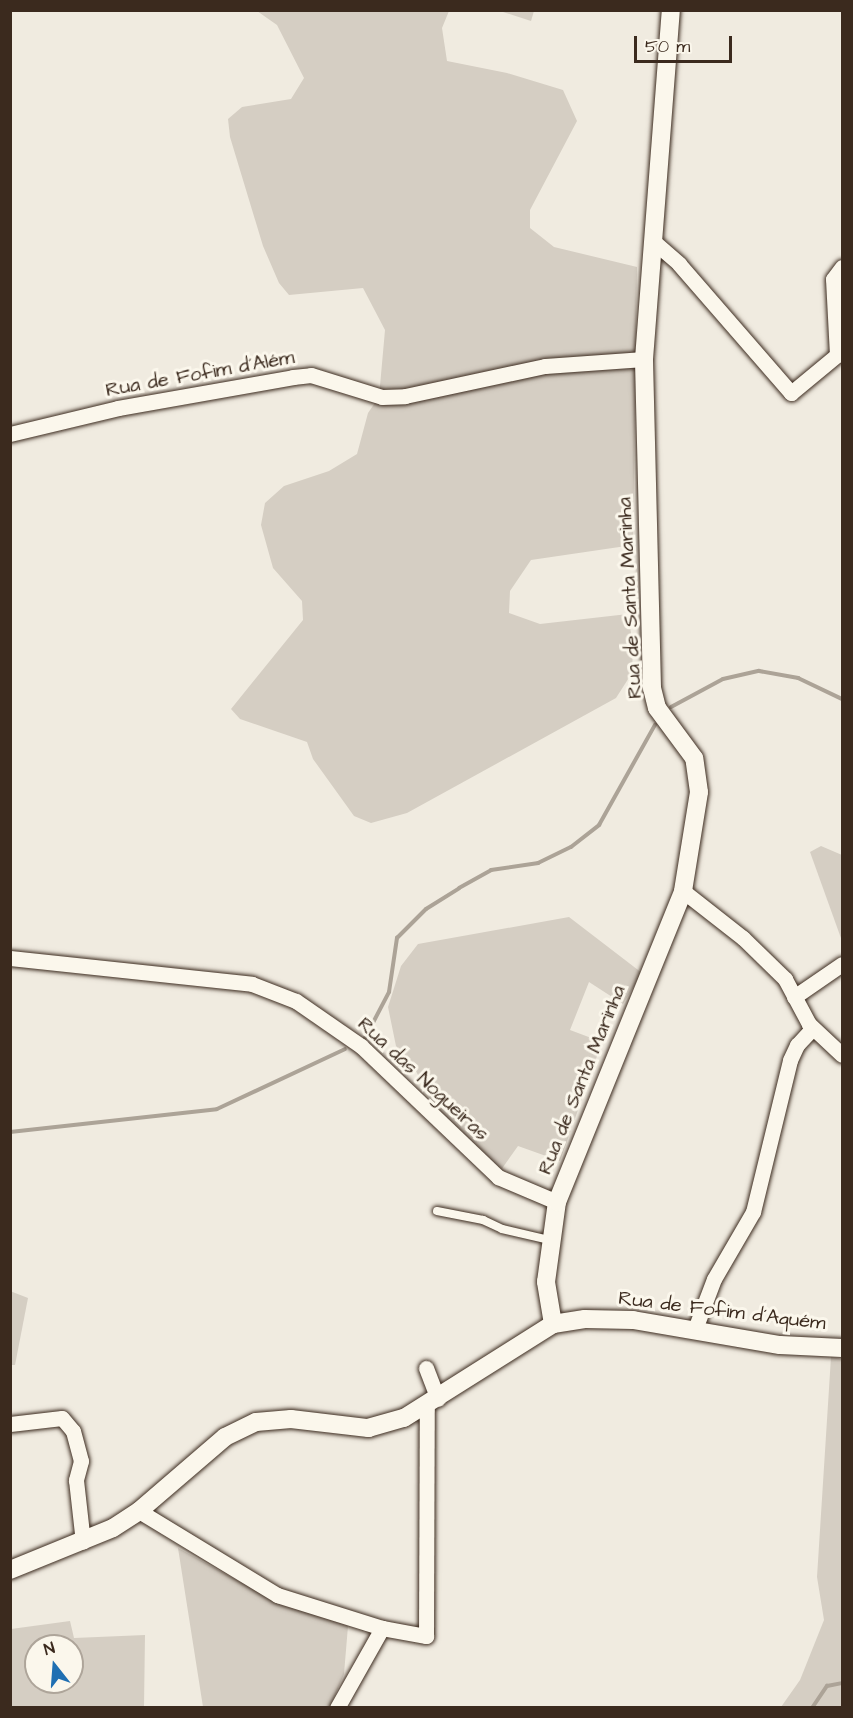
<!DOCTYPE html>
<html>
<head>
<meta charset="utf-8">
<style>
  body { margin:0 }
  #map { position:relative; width:853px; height:1718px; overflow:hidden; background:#f0ebe0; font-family:"Architects Daughter",sans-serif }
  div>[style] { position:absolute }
  .green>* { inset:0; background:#d5cec3 }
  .stream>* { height:4px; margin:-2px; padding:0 2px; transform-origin:2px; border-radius:2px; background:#aca397 }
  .roads { filter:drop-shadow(0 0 2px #3b2a1e) drop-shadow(0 0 2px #3b2a1e) }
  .service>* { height:8px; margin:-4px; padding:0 4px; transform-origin:4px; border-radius:4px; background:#fbf7ec }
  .minor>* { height:15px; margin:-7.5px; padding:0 7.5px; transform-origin:7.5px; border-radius:7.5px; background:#fbf7ec }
  .tertiary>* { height:18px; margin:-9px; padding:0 9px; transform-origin:9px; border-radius:9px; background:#fbf7ec }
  span { translate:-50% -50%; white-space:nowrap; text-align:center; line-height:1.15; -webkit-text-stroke:6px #fbf7ec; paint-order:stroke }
  .street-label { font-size:20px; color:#3b2a1e }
  .frame { position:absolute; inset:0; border:12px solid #3b2a1e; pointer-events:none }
  .north { position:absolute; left:24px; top:1634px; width:60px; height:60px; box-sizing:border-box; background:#fbf7ec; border:2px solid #aea59a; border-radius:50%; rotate:343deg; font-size:16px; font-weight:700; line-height:24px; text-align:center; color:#3b2a1e }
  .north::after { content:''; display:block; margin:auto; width:21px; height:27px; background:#1f6fb2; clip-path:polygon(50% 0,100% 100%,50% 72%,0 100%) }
  .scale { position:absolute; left:634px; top:36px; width:98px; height:27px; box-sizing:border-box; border:3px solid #3b2a1e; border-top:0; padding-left:8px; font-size:18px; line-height:21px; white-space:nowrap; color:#3b2a1e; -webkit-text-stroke:4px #fbf7ec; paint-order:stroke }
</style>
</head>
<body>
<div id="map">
  <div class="green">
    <div style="clip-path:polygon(257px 11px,449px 11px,442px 28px,447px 61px,507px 73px,563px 90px,577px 121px,530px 210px,530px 228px,554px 247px,637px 267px,633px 545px,531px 560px,510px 591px,509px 613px,540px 624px,628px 614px,633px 646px,632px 673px,616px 698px,407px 813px,371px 823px,354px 816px,313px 759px,307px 742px,240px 719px,231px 709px,303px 620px,302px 601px,273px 568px,261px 525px,265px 503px,284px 486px,329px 471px,357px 454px,368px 413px,379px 397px,385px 330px,363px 288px,289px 295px,279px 283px,263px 246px,230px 137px,228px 119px,242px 107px,291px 99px,304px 78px,277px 25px)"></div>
    <div style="clip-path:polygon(500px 11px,534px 11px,531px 21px)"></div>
    <div style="clip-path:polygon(821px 846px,842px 855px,842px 941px,810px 852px)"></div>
    <div style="clip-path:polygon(569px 917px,642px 973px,623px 1004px,589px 982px,570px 1030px,602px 1042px,560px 1161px,518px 1146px,501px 1170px,432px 1103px,414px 1067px,396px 1046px,388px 1007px,401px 966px,418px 944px)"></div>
    <div style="clip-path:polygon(10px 1291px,28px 1298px,15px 1365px,11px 1365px)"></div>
    <div style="clip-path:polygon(831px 1357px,842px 1359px,842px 1707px,781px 1707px,800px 1680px,824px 1620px,817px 1577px)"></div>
    <div style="clip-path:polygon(178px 1548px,240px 1582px,348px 1626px,344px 1674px,330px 1707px,203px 1707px)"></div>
    <div style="clip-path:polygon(evenodd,70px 1621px,74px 1638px,145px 1635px,144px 1707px,11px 1707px,11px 1629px,70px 1621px,36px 1646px,72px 1646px,72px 1682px,36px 1682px,36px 1646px)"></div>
  </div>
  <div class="stream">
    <div style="left:671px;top:707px;width:59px;rotate:-28.3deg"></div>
    <div style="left:723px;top:679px;width:37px;rotate:-13deg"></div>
    <div style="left:759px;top:671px;width:40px;rotate:10deg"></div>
    <div style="left:798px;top:678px;width:49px;rotate:25.5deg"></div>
    <div style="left:365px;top:1038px;width:52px;rotate:-62.4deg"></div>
    <div style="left:389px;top:992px;width:55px;rotate:-81.6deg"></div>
    <div style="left:397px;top:938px;width:41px;rotate:-45deg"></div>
    <div style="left:426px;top:909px;width:39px;rotate:-32deg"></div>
    <div style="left:459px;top:888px;width:37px;rotate:-29deg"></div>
    <div style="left:491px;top:870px;width:48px;rotate:-8.5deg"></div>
    <div style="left:538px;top:863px;width:37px;rotate:-26deg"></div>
    <div style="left:571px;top:847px;width:36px;rotate:-38deg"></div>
    <div style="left:599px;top:825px;width:115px;rotate:-60.8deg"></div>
    <div style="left:10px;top:1132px;width:208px;rotate:-6.3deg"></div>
    <div style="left:217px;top:1109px;width:141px;rotate:-25.1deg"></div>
    <div style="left:812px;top:1708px;width:27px;rotate:-56deg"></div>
    <div style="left:827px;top:1686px;width:15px;rotate:-11deg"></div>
  </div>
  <div class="roads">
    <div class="service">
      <div style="left:437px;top:1211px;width:47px;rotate:11.1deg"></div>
      <div style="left:483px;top:1220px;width:21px;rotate:25deg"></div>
      <div style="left:502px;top:1229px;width:48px;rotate:13.2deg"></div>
    </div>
    <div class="minor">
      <div style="left:653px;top:241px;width:35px;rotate:41deg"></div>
      <div style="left:679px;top:264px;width:171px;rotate:49deg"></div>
      <div style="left:791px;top:393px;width:60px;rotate:-39.6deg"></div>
      <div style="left:837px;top:355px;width:76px;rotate:-93deg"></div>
      <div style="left:833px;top:279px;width:15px;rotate:-53deg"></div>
      <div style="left:10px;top:434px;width:111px;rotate:-13.5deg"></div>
      <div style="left:118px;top:408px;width:178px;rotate:-10deg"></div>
      <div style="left:293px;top:377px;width:18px;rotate:-6deg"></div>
      <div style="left:311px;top:375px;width:74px;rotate:17.2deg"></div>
      <div style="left:382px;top:397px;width:23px;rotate:-2deg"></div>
      <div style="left:405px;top:396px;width:143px;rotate:-12.1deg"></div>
      <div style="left:545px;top:366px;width:99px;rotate:-4deg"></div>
      <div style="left:683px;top:891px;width:76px;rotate:38.1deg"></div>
      <div style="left:743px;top:938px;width:59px;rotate:44.3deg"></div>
      <div style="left:785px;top:979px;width:51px;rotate:61.9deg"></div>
      <div style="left:809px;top:1024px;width:45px;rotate:43.2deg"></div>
      <div style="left:10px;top:958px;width:243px;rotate:6.1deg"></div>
      <div style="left:252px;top:984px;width:47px;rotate:21.1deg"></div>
      <div style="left:296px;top:1001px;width:79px;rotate:34.7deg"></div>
      <div style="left:361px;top:1046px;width:190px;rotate:43.7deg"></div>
      <div style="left:498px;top:1177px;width:64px;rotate:23deg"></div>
      <div style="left:794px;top:997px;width:58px;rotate:-34.5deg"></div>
      <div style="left:695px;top:1329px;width:53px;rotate:-69.2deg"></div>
      <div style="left:714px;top:1279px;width:78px;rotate:-59.8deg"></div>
      <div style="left:753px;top:1212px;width:156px;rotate:-76.3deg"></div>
      <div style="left:790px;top:1060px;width:17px;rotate:-65deg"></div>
      <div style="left:797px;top:1045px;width:23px;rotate:-47deg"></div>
      <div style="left:426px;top:1368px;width:33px;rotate:69deg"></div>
      <div style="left:10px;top:1424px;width:52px;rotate:-6.6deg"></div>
      <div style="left:62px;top:1418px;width:17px;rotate:50deg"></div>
      <div style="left:73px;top:1431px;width:31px;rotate:75deg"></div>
      <div style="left:81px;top:1461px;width:20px;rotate:105deg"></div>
      <div style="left:76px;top:1480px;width:62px;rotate:83.6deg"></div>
      <div style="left:139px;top:1511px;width:162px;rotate:31.3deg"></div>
      <div style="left:277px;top:1595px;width:110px;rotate:17.4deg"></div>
      <div style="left:382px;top:1628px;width:45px;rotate:10.3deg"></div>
      <div style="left:426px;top:1636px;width:230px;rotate:-89.8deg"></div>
      <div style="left:337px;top:1708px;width:92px;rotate:-60.6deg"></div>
    </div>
    <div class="tertiary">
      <div style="left:553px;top:1324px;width:43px;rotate:-99.5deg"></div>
      <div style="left:546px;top:1282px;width:81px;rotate:-82.2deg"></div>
      <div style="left:557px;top:1202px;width:336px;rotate:-67.9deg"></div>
      <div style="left:683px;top:891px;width:100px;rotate:-80.8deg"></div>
      <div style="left:699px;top:792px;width:34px;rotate:-98deg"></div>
      <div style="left:694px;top:758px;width:62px;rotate:-126.5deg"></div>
      <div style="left:657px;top:708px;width:21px;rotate:-104deg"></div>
      <div style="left:652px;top:688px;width:329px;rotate:-91.4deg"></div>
      <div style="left:644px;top:359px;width:350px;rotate:-85.6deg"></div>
      <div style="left:10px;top:1570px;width:111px;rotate:-22.2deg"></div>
      <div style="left:113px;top:1528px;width:31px;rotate:-33deg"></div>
      <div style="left:139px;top:1511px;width:113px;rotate:-40.7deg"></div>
      <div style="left:225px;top:1437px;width:34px;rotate:-26deg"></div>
      <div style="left:256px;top:1422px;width:35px;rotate:-5deg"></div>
      <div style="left:291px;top:1419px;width:78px;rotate:6.7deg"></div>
      <div style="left:368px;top:1428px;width:37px;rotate:-16deg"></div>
      <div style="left:404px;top:1418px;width:176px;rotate:-32.2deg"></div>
      <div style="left:553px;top:1324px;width:32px;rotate:-9deg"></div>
      <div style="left:585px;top:1319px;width:48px;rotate:1.2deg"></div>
      <div style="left:633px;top:1320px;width:149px;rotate:9.7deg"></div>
      <div style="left:780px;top:1345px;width:62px;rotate:2.8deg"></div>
    </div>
  </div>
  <div class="street-label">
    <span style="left:200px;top:374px;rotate:-10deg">Rua de Fofim d´Além</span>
    <span style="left:630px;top:598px;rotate:-93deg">Rua de Santa Marinha</span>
    <span style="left:423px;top:1079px;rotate:43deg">Rua das Nogueiras</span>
    <span style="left:582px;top:1080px;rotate:-68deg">Rua de Santa Marinha</span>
    <span style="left:722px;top:1311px;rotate:7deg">Rua de Fofim d´Aquém</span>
  </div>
  <div class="frame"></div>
  <div class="north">N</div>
  <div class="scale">50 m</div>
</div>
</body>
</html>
